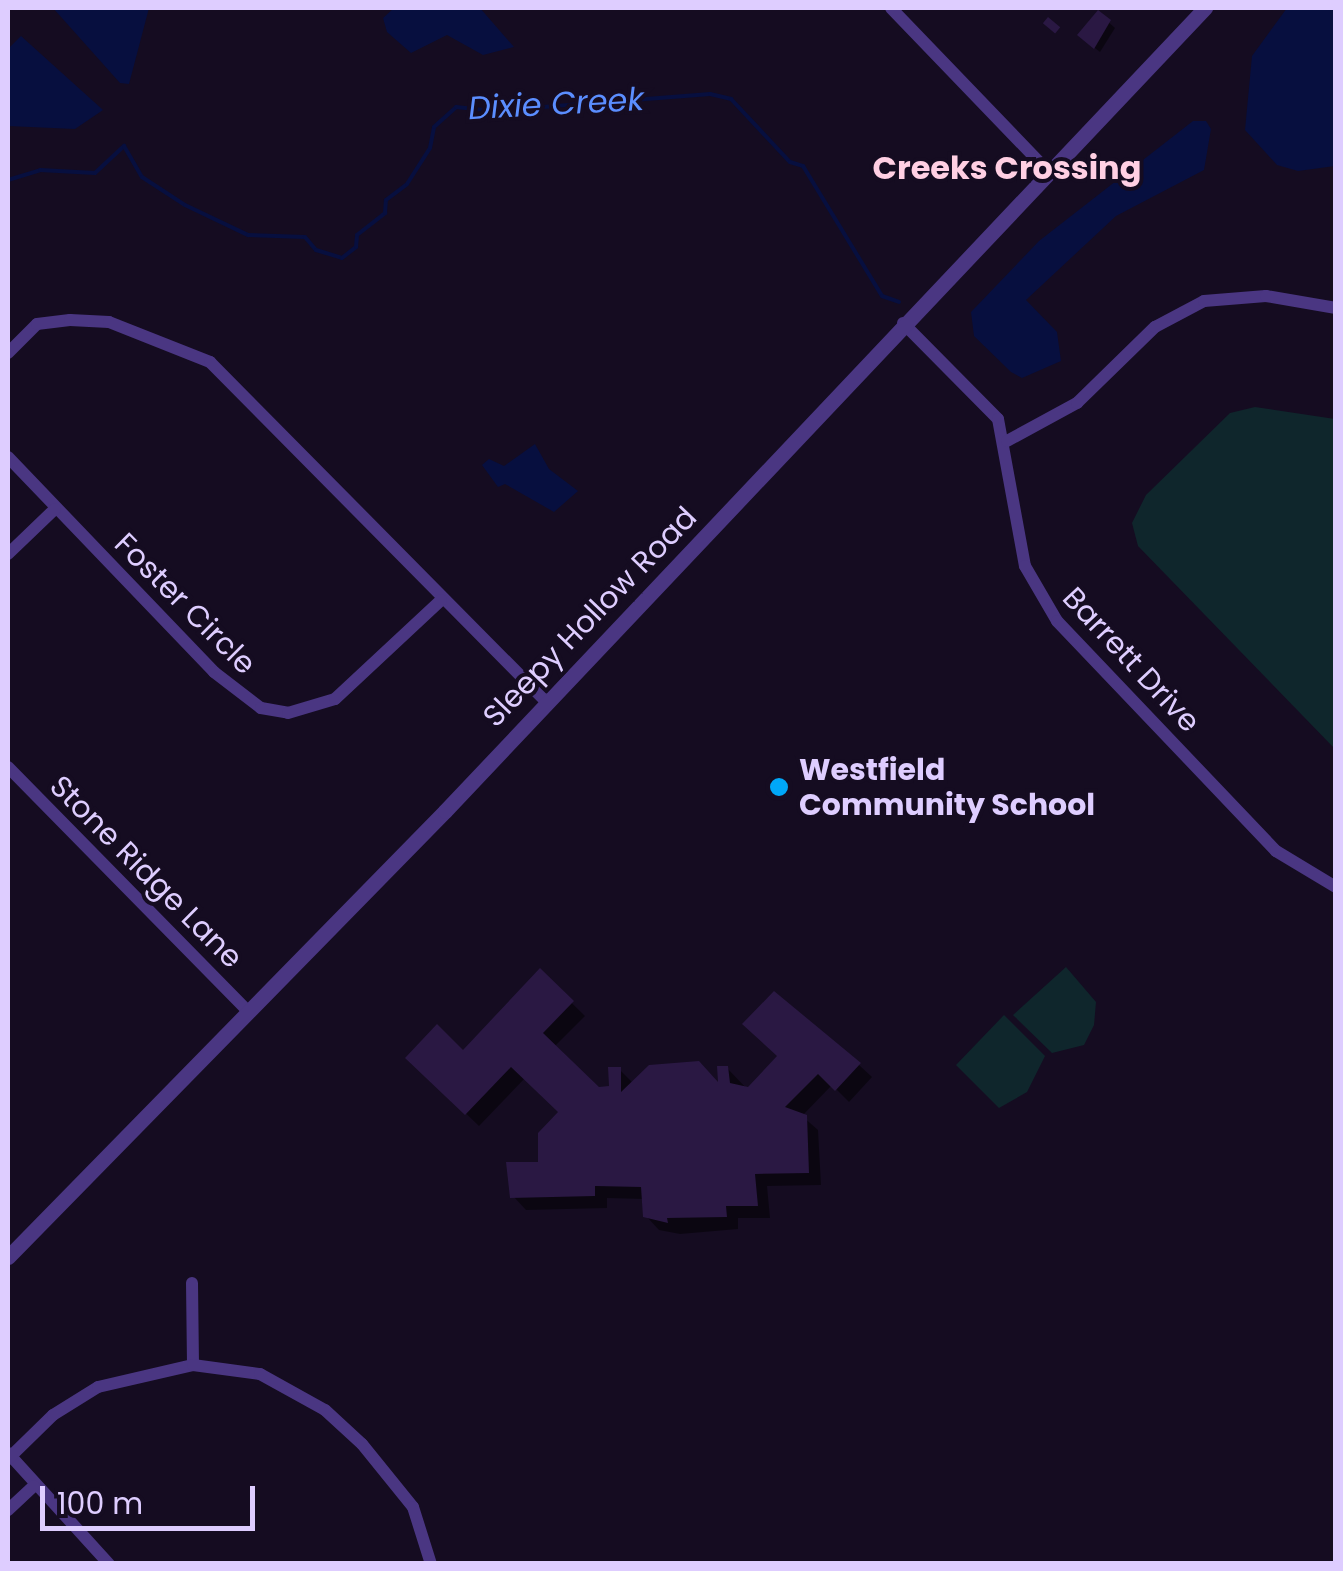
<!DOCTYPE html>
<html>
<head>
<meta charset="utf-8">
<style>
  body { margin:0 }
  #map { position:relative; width:1343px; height:1571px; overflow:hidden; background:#150c21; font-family:Poppins,sans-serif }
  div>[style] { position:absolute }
  .green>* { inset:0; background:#0f262c }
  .water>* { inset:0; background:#070f3f }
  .shadow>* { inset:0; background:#0007 }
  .stream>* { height:4px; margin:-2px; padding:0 2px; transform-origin:2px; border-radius:2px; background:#070f3f }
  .building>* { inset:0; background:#2a1843; transform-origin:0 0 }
  .minor>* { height:12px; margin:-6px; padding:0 6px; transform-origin:6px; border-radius:6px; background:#4a3682 }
  .tertiary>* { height:15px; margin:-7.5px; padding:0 7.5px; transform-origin:7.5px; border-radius:7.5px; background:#4a3682 }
  .dots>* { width:28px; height:28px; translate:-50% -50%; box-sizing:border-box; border:5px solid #150c21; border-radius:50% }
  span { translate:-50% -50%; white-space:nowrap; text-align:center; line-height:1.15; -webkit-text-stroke:8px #150c21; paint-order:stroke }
  .street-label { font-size:30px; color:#decdff }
  .poi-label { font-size:30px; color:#decdff; font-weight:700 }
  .left { translate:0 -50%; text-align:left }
  .water-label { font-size:32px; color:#5b8eff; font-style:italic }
  .neighbourhood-label { font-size:32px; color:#ffcfe3; font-weight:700 }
  .frame { position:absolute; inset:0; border:10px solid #decdff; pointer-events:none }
  .scale { position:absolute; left:40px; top:1486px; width:215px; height:45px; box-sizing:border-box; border:5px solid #decdff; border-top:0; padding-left:12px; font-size:30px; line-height:35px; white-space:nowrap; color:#decdff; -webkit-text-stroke:8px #150c21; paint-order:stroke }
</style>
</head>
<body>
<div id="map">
  <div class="green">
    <div style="clip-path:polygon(1255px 407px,1335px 419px,1335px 749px,1138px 546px,1132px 523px,1146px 495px,1230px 413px)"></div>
    <div style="clip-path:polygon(1066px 967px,1096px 1002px,1094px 1025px,1084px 1045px,1052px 1053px,1013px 1015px)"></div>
    <div style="clip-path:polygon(1004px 1015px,1045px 1056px,1027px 1092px,999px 1108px,956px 1065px)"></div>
  </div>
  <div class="water">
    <div style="clip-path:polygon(53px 8px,149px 8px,129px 84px,120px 83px)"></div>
    <div style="clip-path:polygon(394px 8px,480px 8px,514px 47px,483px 55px,447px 35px,411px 53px,387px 32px,383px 18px)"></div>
    <div style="clip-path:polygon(1287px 8px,1335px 8px,1335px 166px,1298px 171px,1277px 165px,1245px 130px,1252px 56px)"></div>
    <div style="clip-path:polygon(21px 36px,103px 110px,75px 129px,8px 126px,8px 49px)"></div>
    <div style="clip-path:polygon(1193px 121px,1206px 121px,1211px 129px,1204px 170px,1116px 216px,1026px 300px,1057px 332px,1061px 361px,1022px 378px,1011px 372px,974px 336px,971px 312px,1039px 241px)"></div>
    <div style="clip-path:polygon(535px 444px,549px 469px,578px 491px,554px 512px,505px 484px,498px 487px,482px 465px,489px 459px,504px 466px)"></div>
  </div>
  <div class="shadow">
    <div style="clip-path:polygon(1098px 13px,1115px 28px,1100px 52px,1086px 41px)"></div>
    <div style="clip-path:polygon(540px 972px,585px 1016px,554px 1047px,598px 1089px,612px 1088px,620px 1070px,633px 1083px,721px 1087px,727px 1068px,748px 1090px,780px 1056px,859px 1065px,872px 1077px,849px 1102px,832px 1085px,802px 1116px,818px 1130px,821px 1185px,767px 1186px,770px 1218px,738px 1218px,738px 1229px,680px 1234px,659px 1230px,646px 1216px,644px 1199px,607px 1198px,607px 1208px,526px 1210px,513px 1196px,540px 1164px,561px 1112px,525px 1078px,479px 1126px,408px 1058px,463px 1053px)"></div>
  </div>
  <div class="stream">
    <div style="left:8px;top:180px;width:34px;rotate:-17deg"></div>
    <div style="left:40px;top:170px;width:55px;rotate:3.1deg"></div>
    <div style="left:95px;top:173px;width:40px;rotate:-43deg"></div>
    <div style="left:124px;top:146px;width:36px;rotate:60deg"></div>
    <div style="left:142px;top:177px;width:51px;rotate:33.1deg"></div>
    <div style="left:185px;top:205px;width:70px;rotate:25.5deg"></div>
    <div style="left:248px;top:235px;width:57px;rotate:2deg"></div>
    <div style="left:305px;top:237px;width:17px;rotate:50deg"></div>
    <div style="left:316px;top:250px;width:27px;rotate:17deg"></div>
    <div style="left:342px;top:258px;width:18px;rotate:-38deg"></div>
    <div style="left:356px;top:247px;width:12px;rotate:-85deg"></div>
    <div style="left:357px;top:235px;width:36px;rotate:-38deg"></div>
    <div style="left:385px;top:213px;width:13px;rotate:-86deg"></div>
    <div style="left:386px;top:200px;width:26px;rotate:-37deg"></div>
    <div style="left:407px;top:184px;width:43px;rotate:-57.4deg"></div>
    <div style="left:430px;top:148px;width:21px;rotate:-79deg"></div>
    <div style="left:434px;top:127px;width:30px;rotate:-42deg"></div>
    <div style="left:456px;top:107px;width:37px;rotate:6deg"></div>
    <div style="left:493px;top:111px;width:218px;rotate:-4.5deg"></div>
    <div style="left:710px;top:94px;width:22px;rotate:13deg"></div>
    <div style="left:731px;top:99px;width:86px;rotate:46.9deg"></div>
    <div style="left:790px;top:162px;width:14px;rotate:17deg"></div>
    <div style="left:803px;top:166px;width:152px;rotate:58.7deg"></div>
    <div style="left:882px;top:296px;width:18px;rotate:19deg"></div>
  </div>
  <div class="building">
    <div style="clip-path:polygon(1098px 10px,1111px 20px,1094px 49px,1077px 35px)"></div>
    <div style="left:1048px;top:17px;width:16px;height:8px;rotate:40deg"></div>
    <div style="clip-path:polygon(540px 968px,574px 1001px,543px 1033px,599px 1087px,609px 1086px,608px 1067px,621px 1067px,621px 1092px,649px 1065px,699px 1061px,718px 1082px,717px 1066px,728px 1066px,730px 1083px,748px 1087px,777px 1056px,742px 1024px,774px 991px,861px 1063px,835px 1091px,818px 1074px,785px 1107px,807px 1115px,809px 1173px,755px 1174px,758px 1206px,726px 1206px,727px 1217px,667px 1218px,668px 1223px,643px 1217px,641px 1187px,595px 1186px,595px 1196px,510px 1198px,506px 1162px,538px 1162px,538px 1133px,558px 1112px,511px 1067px,465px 1115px,405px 1058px,437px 1024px,463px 1050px)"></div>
  </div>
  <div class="minor">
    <div style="left:891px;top:8px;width:226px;rotate:46.1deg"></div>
    <div style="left:903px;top:323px;width:135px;rotate:45.3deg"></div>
    <div style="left:998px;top:419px;width:149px;rotate:79.6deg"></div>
    <div style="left:1025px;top:566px;width:64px;rotate:59.8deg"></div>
    <div style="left:1057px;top:621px;width:318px;rotate:46.4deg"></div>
    <div style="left:1276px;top:851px;width:70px;rotate:31deg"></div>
    <div style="left:8px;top:353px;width:41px;rotate:-45deg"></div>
    <div style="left:37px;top:324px;width:33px;rotate:-7deg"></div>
    <div style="left:70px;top:320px;width:39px;rotate:3deg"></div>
    <div style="left:109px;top:322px;width:109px;rotate:21.6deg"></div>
    <div style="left:210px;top:362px;width:477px;rotate:45.3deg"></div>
    <div style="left:1007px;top:441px;width:80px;rotate:-28.5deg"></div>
    <div style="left:1077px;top:403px;width:109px;rotate:-44.3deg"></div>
    <div style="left:1155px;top:327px;width:55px;rotate:-28deg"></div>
    <div style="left:1204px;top:301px;width:62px;rotate:-4.6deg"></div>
    <div style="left:1266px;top:296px;width:71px;rotate:9.7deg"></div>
    <div style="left:8px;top:457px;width:298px;rotate:46.2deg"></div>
    <div style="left:214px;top:672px;width:59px;rotate:37.5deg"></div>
    <div style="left:261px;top:708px;width:27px;rotate:10deg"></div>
    <div style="left:288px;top:713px;width:49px;rotate:-16.6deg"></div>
    <div style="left:335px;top:699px;width:145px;rotate:-43deg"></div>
    <div style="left:8px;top:554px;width:65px;rotate:-43.8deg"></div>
    <div style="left:8px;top:767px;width:344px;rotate:45.5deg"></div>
    <div style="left:192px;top:1283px;width:82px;rotate:89.3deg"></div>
    <div style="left:8px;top:1453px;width:150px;rotate:47.7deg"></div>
    <div style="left:8px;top:1459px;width:63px;rotate:-44.4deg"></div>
    <div style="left:53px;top:1415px;width:53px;rotate:-31.9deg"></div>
    <div style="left:98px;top:1387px;width:98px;rotate:-13deg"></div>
    <div style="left:193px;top:1365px;width:68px;rotate:7.7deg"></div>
    <div style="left:260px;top:1374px;width:74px;rotate:29deg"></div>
    <div style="left:325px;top:1410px;width:50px;rotate:42.6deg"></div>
    <div style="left:362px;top:1444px;width:81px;rotate:51deg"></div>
    <div style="left:413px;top:1507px;width:60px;rotate:72.5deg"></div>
    <div style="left:8px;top:1510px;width:35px;rotate:-43deg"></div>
  </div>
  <div class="tertiary">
    <div style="left:8px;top:1257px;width:624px;rotate:-45.58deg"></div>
    <div style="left:445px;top:811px;width:1106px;rotate:-46.58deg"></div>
  </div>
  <div class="dots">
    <div style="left:779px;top:787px;background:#00a7f8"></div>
  </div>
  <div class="street-label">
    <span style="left:185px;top:604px;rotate:45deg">Foster Circle</span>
    <span style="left:590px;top:617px;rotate:-46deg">Sleepy Hollow Road</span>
    <span style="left:1131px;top:660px;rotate:47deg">Barrett Drive</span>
    <span style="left:146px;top:872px;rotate:45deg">Stone Ridge Lane</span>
  </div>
  <div class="poi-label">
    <span class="left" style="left:799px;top:787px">Westfield<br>Community School</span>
  </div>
  <div class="water-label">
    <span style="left:556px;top:104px;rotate:-3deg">Dixie Creek</span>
  </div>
  <div class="neighbourhood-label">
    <span style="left:1007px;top:168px">Creeks Crossing</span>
  </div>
  <div class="frame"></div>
  <div class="scale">100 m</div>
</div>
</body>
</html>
